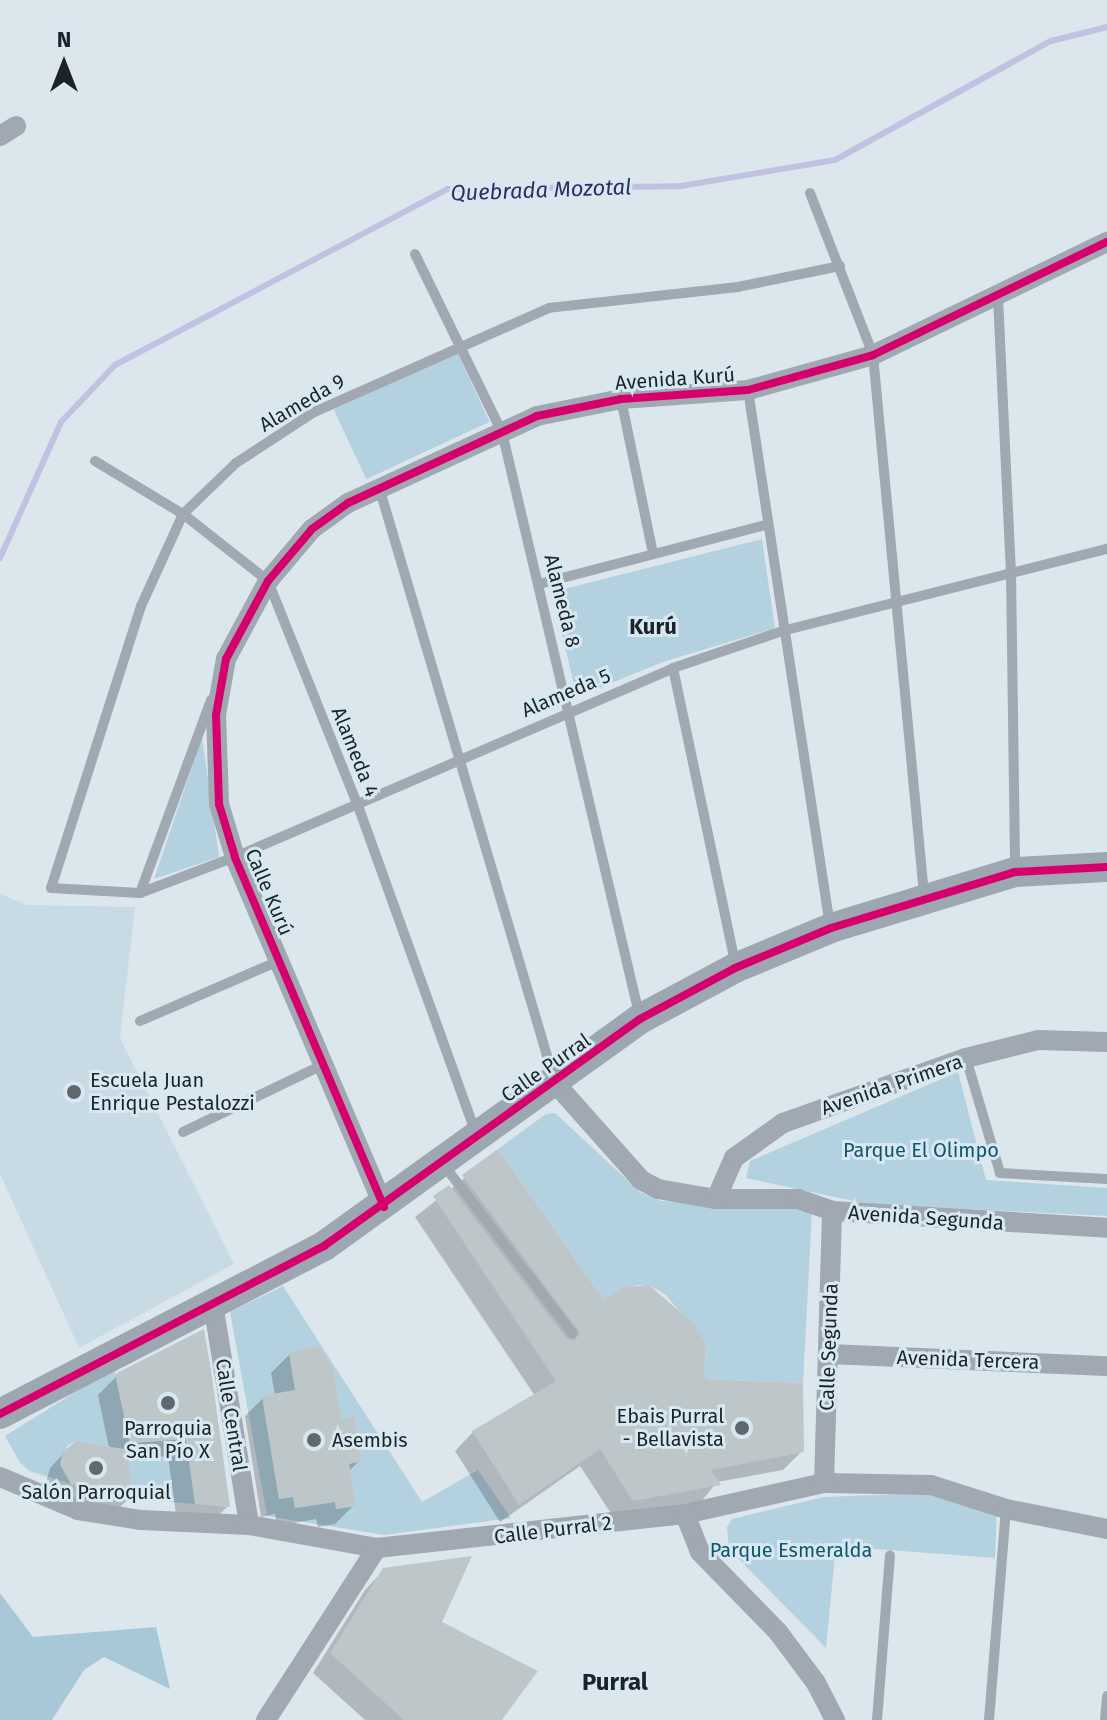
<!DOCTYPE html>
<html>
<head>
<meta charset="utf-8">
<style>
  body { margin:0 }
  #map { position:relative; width:1107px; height:1720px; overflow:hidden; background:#dce7ed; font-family:"Fira Sans",sans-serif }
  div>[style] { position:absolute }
  .built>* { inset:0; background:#c8dbe5 }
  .green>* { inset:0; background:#b3d1df; transform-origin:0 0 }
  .forest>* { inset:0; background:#a8c8d8 }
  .shadow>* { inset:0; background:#0003 }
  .stream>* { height:6px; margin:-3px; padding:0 3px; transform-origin:3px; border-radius:3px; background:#c1c2e2 }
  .building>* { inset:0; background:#bdc7c9 }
  .lane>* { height:10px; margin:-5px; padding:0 5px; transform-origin:5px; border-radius:5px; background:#a0a8b2 }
  .street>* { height:20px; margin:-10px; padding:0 10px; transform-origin:10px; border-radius:10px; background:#a0a8b2 }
  .secondary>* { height:30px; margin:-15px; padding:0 15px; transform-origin:15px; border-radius:15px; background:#9da7b2 }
  .cycleway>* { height:8px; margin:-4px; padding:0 4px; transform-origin:4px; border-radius:4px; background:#d6006c }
  .dots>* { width:22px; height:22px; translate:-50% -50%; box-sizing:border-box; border:4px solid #d6e9f3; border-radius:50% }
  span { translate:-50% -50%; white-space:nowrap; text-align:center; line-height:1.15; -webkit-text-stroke:6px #d6e9f3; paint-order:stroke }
  .street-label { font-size:20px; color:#1d2428 }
  .poi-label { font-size:20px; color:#1d2428 }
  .left { translate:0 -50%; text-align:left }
  .right { translate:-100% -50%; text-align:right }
  .park-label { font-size:20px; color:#14546c }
  .water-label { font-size:22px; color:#342b61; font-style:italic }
  .neighbourhood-label { font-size:22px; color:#1d2428; font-weight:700 }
  .quarter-label { font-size:24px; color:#1d2428; font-weight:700 }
  .north { position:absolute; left:24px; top:24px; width:80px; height:80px; -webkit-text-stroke:6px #d6e9f3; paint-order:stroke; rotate:0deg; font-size:22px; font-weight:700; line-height:32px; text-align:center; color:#1d2428 }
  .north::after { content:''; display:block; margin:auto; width:28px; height:36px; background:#1d2428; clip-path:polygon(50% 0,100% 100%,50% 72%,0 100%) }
</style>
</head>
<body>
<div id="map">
  <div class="built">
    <div style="clip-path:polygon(0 894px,27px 905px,135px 907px,120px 1038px,234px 1264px,79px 1348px,0 1174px)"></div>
  </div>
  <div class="green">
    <div style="left:457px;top:352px;width:77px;height:136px;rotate:65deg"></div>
    <div style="clip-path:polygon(762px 539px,775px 628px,663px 662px,577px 697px,552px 592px)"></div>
    <div style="clip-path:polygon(202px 737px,219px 857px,154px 879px)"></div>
    <div style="clip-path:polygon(958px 1072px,986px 1180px,1107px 1188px,1107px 1216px,867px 1204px,746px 1178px,750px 1161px)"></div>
    <div style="clip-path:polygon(555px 1113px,640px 1192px,661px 1201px,804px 1206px,812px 1211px,803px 1383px,704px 1379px,706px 1344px,666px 1295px,649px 1285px,636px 1285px,604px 1300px,498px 1149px,546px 1114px)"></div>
    <div style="clip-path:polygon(evenodd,283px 1286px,422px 1502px,478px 1470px,511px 1518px,384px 1535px,267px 1516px,230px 1312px,283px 1286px,318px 1346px,333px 1366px,342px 1419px,354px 1417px,362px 1460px,349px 1464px,356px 1506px,336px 1509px,335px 1502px,296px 1508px,293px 1497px,279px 1499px,262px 1396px,295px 1390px,289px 1352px,318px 1346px)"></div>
    <div style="clip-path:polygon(114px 1368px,130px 1443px,186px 1439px,195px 1504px,131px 1499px,129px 1450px,76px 1441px,68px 1445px,60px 1464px,71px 1484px,29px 1471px,19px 1461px,5px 1436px)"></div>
    <div style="clip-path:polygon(928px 1493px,997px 1511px,995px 1558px,836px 1546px,826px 1648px,729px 1549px,727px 1527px,732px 1519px,824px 1497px)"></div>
  </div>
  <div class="forest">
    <div style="clip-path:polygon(0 1593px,33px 1637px,156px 1627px,170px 1689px,104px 1657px,84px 1670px,52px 1720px,0 1720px)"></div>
  </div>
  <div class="shadow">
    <div style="clip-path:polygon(498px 1152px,603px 1303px,802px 1451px,783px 1470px,717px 1482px,700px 1503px,614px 1518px,580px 1466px,500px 1522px,455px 1451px,473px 1432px,535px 1396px,415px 1217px)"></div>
    <div style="clip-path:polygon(202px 1332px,228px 1506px,210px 1524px,177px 1522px,168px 1456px,127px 1460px,129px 1498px,115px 1512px,57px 1498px,47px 1479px,50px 1468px,64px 1453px,109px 1448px,98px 1395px,117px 1376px)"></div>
    <div style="clip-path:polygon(290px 1354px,340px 1422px,360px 1460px,348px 1472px,354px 1505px,335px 1524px,318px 1527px,316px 1519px,277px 1526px,275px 1514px,261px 1517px,245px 1416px,263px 1398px,275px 1396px,271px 1373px)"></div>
    <div style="clip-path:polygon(384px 1570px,439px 1623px,499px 1720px,365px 1720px,313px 1673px,365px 1590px)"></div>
  </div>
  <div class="stream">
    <div style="left:0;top:558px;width:149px;rotate:-65.8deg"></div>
    <div style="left:61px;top:422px;width:79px;rotate:-46.5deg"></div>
    <div style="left:115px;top:365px;width:376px;rotate:-27.9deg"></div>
    <div style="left:447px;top:189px;width:234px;rotate:-0.7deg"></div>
    <div style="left:681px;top:186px;width:156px;rotate:-9.6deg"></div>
    <div style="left:835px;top:160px;width:247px;rotate:-28.9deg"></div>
    <div style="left:1051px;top:41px;width:58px;rotate:-14deg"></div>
  </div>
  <div class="building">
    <div style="clip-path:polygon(498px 1149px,604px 1300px,625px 1287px,649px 1285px,694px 1324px,706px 1344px,704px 1379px,803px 1383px,804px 1452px,711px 1470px,721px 1485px,633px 1501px,600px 1449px,519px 1505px,472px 1431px,556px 1381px,433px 1196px,449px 1185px,566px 1338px,574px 1341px,580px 1333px,462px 1175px)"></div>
    <div style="clip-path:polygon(204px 1329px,211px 1370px,230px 1507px,195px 1504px,186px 1439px,130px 1443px,115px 1374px)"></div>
    <div style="clip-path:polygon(318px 1346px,333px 1366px,342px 1419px,354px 1416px,362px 1461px,349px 1464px,356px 1506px,336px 1509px,335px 1502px,295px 1508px,293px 1497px,279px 1499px,262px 1396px,295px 1390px,289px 1352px)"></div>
    <div style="clip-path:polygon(76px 1441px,129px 1450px,131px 1499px,71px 1484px,60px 1464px,63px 1452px)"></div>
    <div style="clip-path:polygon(472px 1556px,442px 1622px,538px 1671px,502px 1720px,404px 1720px,330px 1653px,383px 1568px)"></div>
  </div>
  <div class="lane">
    <div style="left:810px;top:193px;width:174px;rotate:68.7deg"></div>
    <div style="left:873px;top:355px;width:542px;rotate:84.6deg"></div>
    <div style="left:415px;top:254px;width:198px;rotate:64deg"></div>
    <div style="left:502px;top:432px;width:598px;rotate:76.75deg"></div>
    <div style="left:840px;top:266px;width:104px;rotate:168.4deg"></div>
    <div style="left:738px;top:287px;width:190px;rotate:173.7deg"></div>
    <div style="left:549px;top:308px;width:257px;rotate:156.1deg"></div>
    <div style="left:314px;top:412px;width:93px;rotate:146.8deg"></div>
    <div style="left:236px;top:463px;width:74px;rotate:136.1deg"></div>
    <div style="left:183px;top:514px;width:101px;rotate:114.5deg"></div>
    <div style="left:141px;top:606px;width:296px;rotate:107.7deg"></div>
    <div style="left:51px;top:888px;width:89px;rotate:3.2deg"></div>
    <div style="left:140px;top:893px;width:102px;rotate:-20.8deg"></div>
    <div style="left:235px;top:857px;width:477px;rotate:-23.3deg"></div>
    <div style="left:673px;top:668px;width:115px;rotate:-18.7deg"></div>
    <div style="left:782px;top:631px;width:335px;rotate:-14.2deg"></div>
    <div style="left:998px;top:298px;width:275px;rotate:87.3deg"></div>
    <div style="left:1011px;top:573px;width:295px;rotate:89.2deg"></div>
    <div style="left:748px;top:390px;width:542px;rotate:81.3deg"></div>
    <div style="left:621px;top:399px;width:158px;rotate:78.3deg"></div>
    <div style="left:95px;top:461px;width:103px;rotate:31.1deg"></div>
    <div style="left:183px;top:514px;width:108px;rotate:38.2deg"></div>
    <div style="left:268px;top:581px;width:239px;rotate:68.2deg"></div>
    <div style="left:357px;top:803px;width:352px;rotate:70.2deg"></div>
    <div style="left:379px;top:487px;width:614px;rotate:73.54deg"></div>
    <div style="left:539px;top:584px;width:234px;rotate:-14.6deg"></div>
    <div style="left:673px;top:668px;width:301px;rotate:78.1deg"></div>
    <div style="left:140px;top:893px;width:206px;rotate:-69.8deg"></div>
    <div style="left:140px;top:1021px;width:154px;rotate:-23.4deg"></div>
    <div style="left:966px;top:1058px;width:120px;rotate:73.5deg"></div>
    <div style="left:1000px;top:1173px;width:107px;rotate:3.2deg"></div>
    <div style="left:183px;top:1132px;width:157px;rotate:-25.7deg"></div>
    <div style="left:443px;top:1164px;width:213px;rotate:52.6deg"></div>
    <div style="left:877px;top:1720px;width:165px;rotate:-85.5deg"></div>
    <div style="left:989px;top:1720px;width:212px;rotate:-85.4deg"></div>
    <div style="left:1105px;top:1720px;width:24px;rotate:-85deg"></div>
  </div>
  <div class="street">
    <div style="left:0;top:136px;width:19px;rotate:-32deg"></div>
    <div style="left:555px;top:1083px;width:130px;rotate:48.4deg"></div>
    <div style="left:641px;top:1180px;width:19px;rotate:28deg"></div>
    <div style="left:658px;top:1189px;width:59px;rotate:9.8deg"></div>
    <div style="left:716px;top:1199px;width:82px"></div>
    <div style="left:798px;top:1199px;width:36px;rotate:19deg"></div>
    <div style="left:832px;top:1211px;width:276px;rotate:3.5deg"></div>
    <div style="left:716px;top:1199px;width:45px;rotate:-66.3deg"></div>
    <div style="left:734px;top:1158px;width:60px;rotate:-35.5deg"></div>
    <div style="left:783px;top:1123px;width:194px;rotate:-19.6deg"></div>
    <div style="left:966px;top:1058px;width:74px;rotate:-14deg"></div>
    <div style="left:1038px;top:1040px;width:69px;rotate:1.7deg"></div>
    <div style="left:384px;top:1207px;width:380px;rotate:-113.1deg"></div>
    <div style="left:235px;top:857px;width:55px;rotate:-106.8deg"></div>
    <div style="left:219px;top:804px;width:89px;rotate:-91.9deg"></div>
    <div style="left:216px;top:715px;width:57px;rotate:-79.9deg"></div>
    <div style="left:226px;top:659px;width:89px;rotate:-61.7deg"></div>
    <div style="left:268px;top:581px;width:68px;rotate:-49.8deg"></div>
    <div style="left:312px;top:529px;width:44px;rotate:-35.8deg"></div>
    <div style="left:348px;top:503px;width:208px;rotate:-24.7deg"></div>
    <div style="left:537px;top:416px;width:86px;rotate:-11.4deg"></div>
    <div style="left:621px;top:399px;width:127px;rotate:-4.1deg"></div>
    <div style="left:748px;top:390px;width:130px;rotate:-15.6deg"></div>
    <div style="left:873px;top:355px;width:260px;rotate:-25.8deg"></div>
    <div style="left:213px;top:1304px;width:224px;rotate:80.7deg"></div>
    <div style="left:829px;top:1354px;width:278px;rotate:2.5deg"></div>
    <div style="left:0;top:1477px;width:85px;rotate:22.9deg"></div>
    <div style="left:78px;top:1510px;width:64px;rotate:9deg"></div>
    <div style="left:141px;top:1520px;width:108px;rotate:2.7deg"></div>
    <div style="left:249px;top:1525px;width:130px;rotate:10.2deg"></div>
    <div style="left:377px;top:1548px;width:310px;rotate:-6.3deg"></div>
    <div style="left:685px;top:1514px;width:142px;rotate:-12.6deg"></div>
    <div style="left:824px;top:1483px;width:107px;rotate:1.1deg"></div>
    <div style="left:931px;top:1485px;width:79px;rotate:17.7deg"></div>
    <div style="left:1006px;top:1509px;width:103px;rotate:11.2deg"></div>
    <div style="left:824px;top:1483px;width:272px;rotate:-88.3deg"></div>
    <div style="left:685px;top:1514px;width:41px;rotate:68.5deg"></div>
    <div style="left:700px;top:1552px;width:112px;rotate:45.7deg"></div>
    <div style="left:778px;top:1632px;width:64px;rotate:53.3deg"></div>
    <div style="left:816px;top:1683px;width:42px;rotate:62.8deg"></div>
    <div style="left:266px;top:1720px;width:205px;rotate:-57.2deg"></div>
  </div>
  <div class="secondary">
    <div style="left:0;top:1414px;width:365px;rotate:-27.4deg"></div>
    <div style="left:324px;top:1246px;width:389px;rotate:-35.7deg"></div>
    <div style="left:640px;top:1019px;width:108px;rotate:-28.2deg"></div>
    <div style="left:735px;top:968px;width:104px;rotate:-22.6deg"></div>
    <div style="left:831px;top:928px;width:192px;rotate:-16.9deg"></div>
    <div style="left:1015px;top:872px;width:92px;rotate:-3.1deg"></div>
  </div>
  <div class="cycleway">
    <div style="left:384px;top:1207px;width:380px;rotate:-113.1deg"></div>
    <div style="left:235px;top:857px;width:55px;rotate:-106.8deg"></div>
    <div style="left:219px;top:804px;width:89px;rotate:-91.9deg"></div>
    <div style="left:216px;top:715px;width:57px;rotate:-79.9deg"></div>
    <div style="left:226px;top:659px;width:89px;rotate:-61.7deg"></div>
    <div style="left:268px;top:581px;width:68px;rotate:-49.8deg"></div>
    <div style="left:312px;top:529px;width:44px;rotate:-35.8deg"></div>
    <div style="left:348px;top:503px;width:208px;rotate:-24.7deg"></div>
    <div style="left:537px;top:416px;width:86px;rotate:-11.4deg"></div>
    <div style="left:621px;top:399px;width:127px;rotate:-4.1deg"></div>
    <div style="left:748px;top:390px;width:130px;rotate:-15.6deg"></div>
    <div style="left:873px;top:355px;width:260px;rotate:-25.8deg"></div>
    <div style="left:0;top:1414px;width:365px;rotate:-27.4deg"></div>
    <div style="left:324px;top:1246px;width:389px;rotate:-35.7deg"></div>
    <div style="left:640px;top:1019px;width:108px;rotate:-28.2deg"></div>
    <div style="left:735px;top:968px;width:104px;rotate:-22.6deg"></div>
    <div style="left:831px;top:928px;width:192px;rotate:-16.9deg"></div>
    <div style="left:1015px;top:872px;width:92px;rotate:-3.1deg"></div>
  </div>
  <div class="dots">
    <div style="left:74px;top:1092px;background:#60686d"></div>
    <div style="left:168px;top:1403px;background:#60686d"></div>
    <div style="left:742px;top:1428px;background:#60686d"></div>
    <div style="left:314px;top:1440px;background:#60686d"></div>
    <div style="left:96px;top:1468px;background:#60686d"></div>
  </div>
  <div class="street-label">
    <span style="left:675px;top:379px;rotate:-4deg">Avenida Kurú</span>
    <span style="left:302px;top:403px;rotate:-30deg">Alameda 9</span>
    <span style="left:562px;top:601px;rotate:76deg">Alameda 8</span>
    <span style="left:566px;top:693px;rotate:-23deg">Alameda 5</span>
    <span style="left:355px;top:752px;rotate:68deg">Alameda 4</span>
    <span style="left:269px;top:892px;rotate:67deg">Calle Kurú</span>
    <span style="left:546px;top:1068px;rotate:-35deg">Calle Purral</span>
    <span style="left:892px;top:1085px;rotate:-19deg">Avenida Primera</span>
    <span style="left:926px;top:1218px;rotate:4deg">Avenida Segunda</span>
    <span style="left:829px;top:1347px;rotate:-88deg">Calle Segunda</span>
    <span style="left:968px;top:1360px;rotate:2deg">Avenida Tercera</span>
    <span style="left:231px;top:1415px;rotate:81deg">Calle Central</span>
    <span style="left:553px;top:1530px;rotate:-7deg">Calle Purral 2</span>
  </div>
  <div class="poi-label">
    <span class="left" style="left:90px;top:1092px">Escuela Juan<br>Enrique Pestalozzi</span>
    <span class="right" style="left:724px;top:1428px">Ebais Purral<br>- Bellavista</span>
    <span style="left:168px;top:1440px">Parroquia<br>San Pío X</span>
    <span class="left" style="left:332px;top:1440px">Asembis</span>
    <span style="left:96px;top:1492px">Salón Parroquial</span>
  </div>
  <div class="park-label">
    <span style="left:921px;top:1150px">Parque El Olimpo</span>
    <span style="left:791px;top:1550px">Parque Esmeralda</span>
  </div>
  <div class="water-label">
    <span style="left:541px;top:190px;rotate:-2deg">Quebrada Mozotal</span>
  </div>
  <div class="neighbourhood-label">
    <span style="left:653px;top:627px">Kurú</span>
  </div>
  <div class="quarter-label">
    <span style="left:615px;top:1683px">Purral</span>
  </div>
  <div class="north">N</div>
</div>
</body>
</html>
